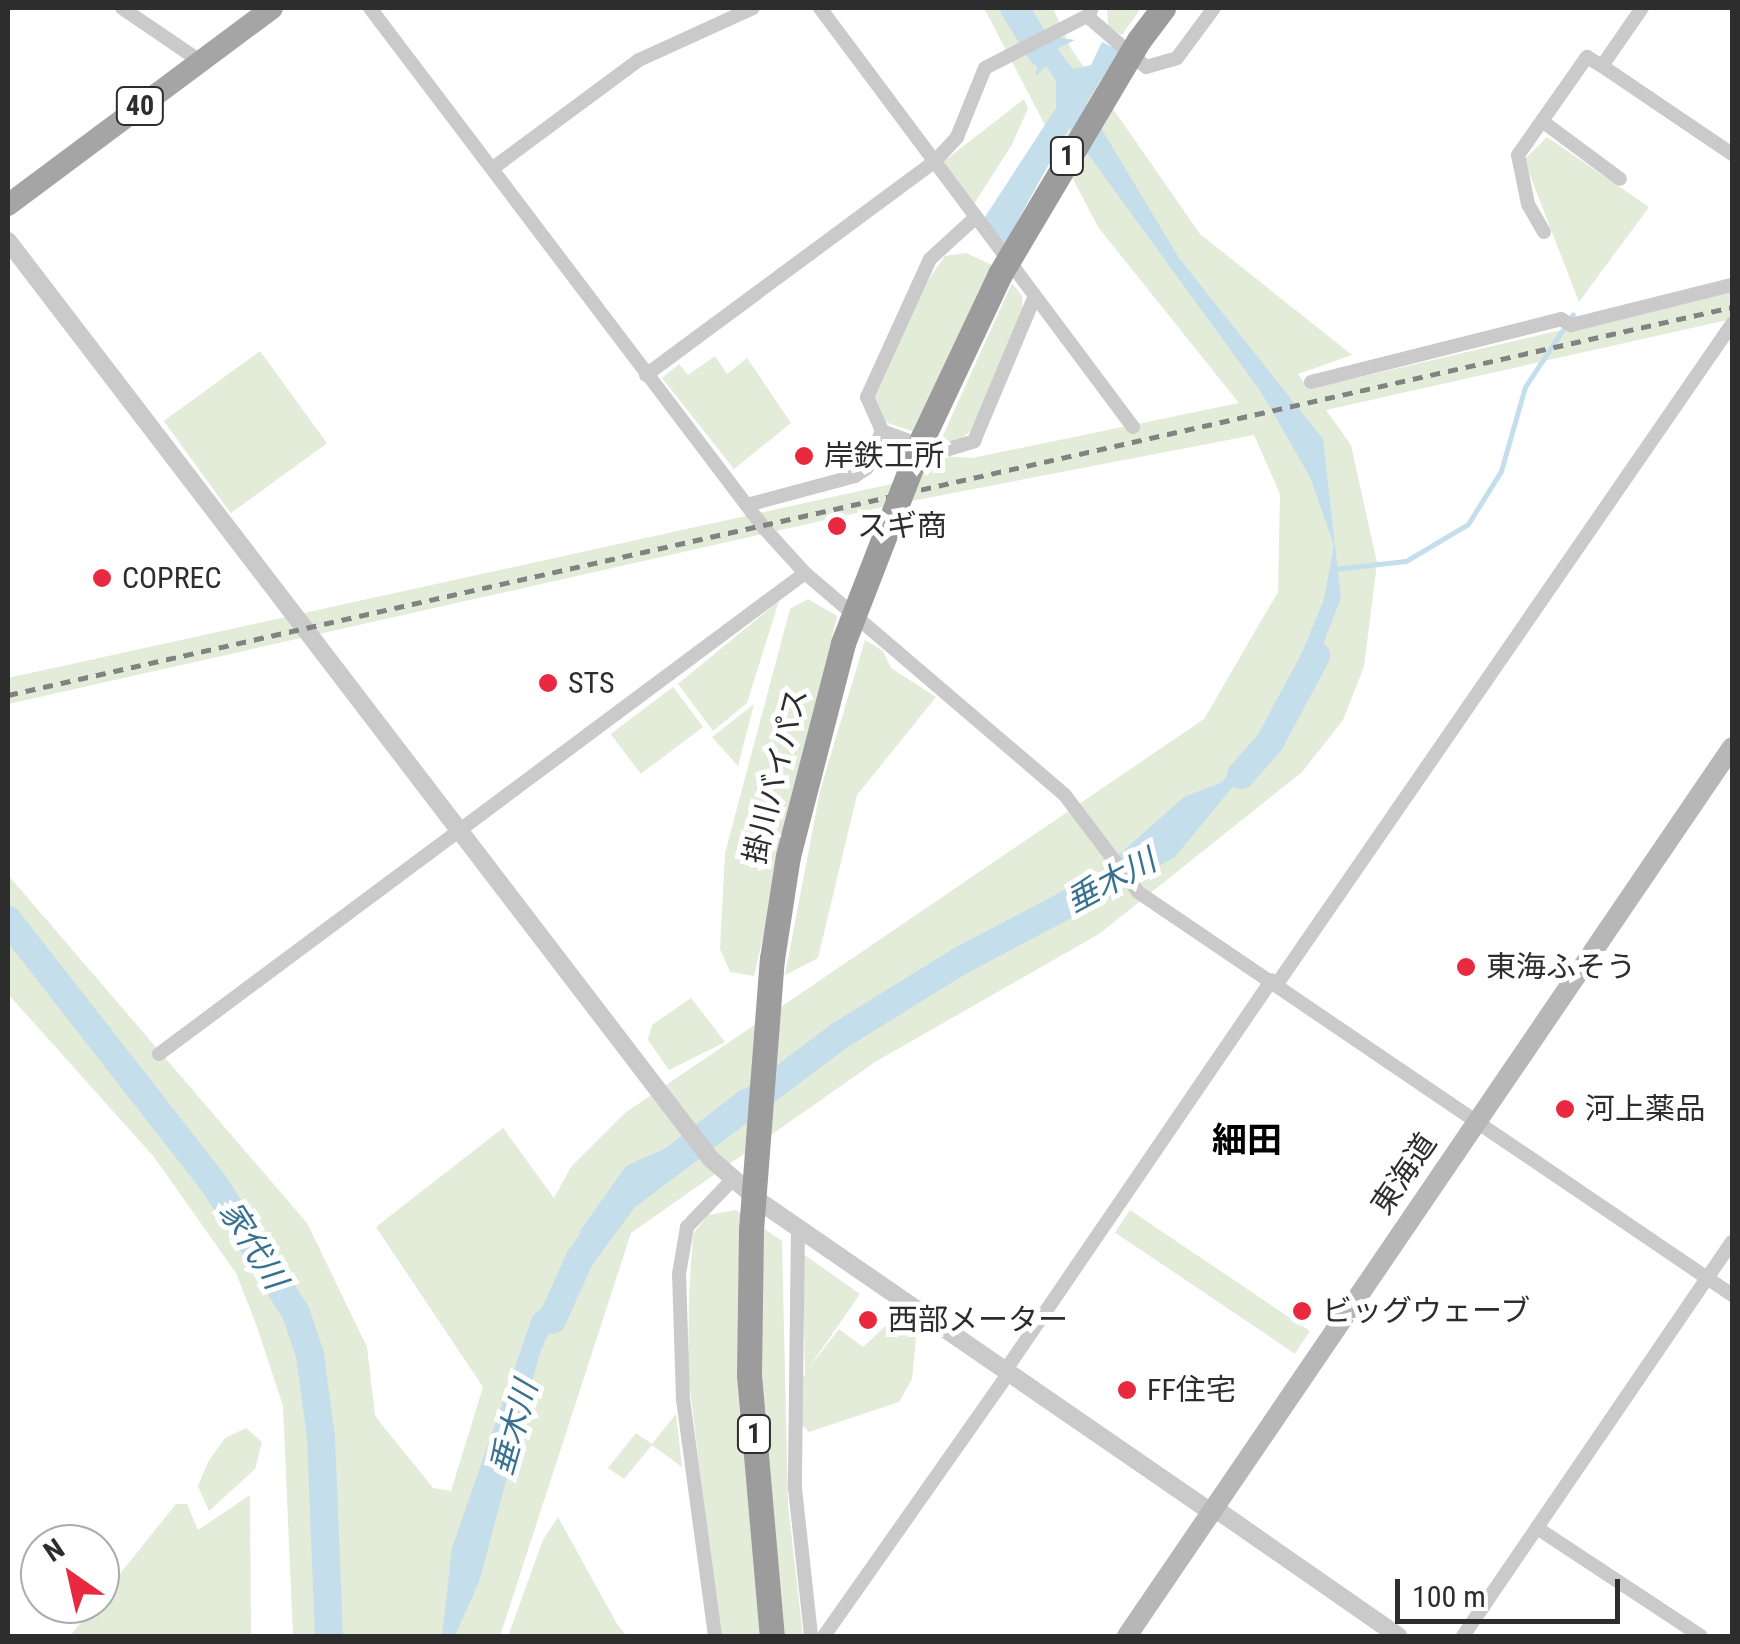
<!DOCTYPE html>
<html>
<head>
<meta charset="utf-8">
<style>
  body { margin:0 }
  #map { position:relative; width:1740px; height:1644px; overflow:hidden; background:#fff; font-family:"Roboto Condensed","Noto Sans JP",sans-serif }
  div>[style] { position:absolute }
  .green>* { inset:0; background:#e3ebd9; transform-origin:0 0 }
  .water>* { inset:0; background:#c5deec }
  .stream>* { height:5px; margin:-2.5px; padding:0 2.5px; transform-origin:2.5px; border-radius:2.5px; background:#c5deec }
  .river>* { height:28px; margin:-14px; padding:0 14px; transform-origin:14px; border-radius:14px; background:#c5deec }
  .minor>* { height:14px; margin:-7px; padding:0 7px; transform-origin:7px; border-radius:7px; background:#cacaca }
  .tertiary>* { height:18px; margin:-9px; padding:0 9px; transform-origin:9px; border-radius:9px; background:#cacaca }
  .secondary>* { height:20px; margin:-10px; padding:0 10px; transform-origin:10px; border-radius:10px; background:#b7b7b7 }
  .primary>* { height:22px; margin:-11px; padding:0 11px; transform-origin:11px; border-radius:11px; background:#a5a5a5 }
  .trunk>* { height:25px; margin:-12.5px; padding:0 12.5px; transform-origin:12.5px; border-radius:12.5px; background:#9c9c9c }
  .rail>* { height:5px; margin-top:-2.5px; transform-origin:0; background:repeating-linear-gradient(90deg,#828282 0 10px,transparent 0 18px) }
  .trunk-bridge>* { height:25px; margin:-12.5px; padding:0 12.5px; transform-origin:12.5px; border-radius:12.5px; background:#9c9c9c }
  .dots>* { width:28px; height:28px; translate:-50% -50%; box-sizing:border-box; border:5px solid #fff; border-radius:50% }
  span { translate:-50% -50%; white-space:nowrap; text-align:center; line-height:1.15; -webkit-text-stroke:10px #fff; paint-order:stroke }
  .shield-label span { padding:2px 8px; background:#fff; border:2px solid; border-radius:8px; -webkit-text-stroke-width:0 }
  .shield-label { font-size:28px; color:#2d2d2d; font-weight:700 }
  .poi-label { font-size:30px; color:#2d2d2d }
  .left { translate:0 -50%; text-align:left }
  .street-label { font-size:30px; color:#2d2d2d }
  .water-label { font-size:32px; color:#397290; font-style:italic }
  .quarter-label { font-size:35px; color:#000; font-weight:700 }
  .frame { position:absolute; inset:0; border:10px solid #2d2d2d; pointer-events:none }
  .north { position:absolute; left:20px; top:1524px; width:100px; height:100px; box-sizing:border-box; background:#fff; border:2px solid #ababab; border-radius:50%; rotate:326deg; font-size:28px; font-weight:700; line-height:40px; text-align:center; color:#2d2d2d }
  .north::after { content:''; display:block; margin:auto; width:35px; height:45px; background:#e9293f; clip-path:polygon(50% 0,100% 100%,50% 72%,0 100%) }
  .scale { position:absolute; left:1395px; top:1579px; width:225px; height:45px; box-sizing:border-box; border:5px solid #2d2d2d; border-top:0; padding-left:12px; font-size:30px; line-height:35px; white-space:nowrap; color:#2d2d2d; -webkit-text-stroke:8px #fff; paint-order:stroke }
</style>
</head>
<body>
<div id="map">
  <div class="green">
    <div style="clip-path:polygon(984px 8px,1053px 8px,1070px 47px,1200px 234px,1352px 355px,1298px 374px,1309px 389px,1732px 290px,1732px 319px,1326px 410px,1351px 445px,1377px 563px,1364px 667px,1343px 720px,1302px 772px,1099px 934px,875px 1062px,631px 1233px,500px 1636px,293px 1636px,283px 1406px,256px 1324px,236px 1273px,154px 1157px,8px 994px,8px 875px,307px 1223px,367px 1347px,375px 1416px,433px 1488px,451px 1491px,483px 1387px,376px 1227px,503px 1128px,554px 1198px,571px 1167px,625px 1113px,1204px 719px,1278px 592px,1280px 494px,1254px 435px,896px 504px,8px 704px,8px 678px,905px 481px,928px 455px,972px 458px,1239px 403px,1098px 227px)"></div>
    <div style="clip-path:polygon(1107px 8px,1141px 8px,1122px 35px,1108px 26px)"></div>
    <div style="clip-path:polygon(1024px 99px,1028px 109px,1011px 146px,974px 204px,943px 162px)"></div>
    <div style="clip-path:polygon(1547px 137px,1649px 207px,1579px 302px,1524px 160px)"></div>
    <div style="clip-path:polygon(966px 253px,992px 265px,915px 432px,882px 421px,873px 400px,927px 282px,945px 256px)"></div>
    <div style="clip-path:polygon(1012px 283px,1022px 296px,1023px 317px,970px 432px,950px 446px,940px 442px)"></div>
    <div style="left:260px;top:351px;width:114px;height:119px;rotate:54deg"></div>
    <div style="clip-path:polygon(715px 356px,727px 374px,747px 358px,791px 423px,734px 469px,662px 378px,679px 364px,688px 375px)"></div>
    <div style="clip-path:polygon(808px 599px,837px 616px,754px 976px,730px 972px,720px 949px,725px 853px,790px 609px)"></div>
    <div style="clip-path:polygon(779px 601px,747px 703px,713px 731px,678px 684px)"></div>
    <div style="clip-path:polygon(865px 640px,883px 651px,891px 668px,936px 697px,857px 795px,818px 958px,785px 975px,820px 791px)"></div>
    <div style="left:673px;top:687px;width:50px;height:78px;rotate:53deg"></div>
    <div style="clip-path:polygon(754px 704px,738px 766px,712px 737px)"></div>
    <div style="clip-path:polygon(691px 998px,725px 1042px,669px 1070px,648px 1040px,652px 1025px)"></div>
    <div style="clip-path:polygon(736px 1210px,782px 1241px,788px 1504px,803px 1636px,720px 1636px,688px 1373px,689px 1297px,693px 1234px,708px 1215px)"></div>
    <div style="left:1130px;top:1210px;width:217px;height:27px;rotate:34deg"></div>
    <div style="clip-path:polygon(803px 1254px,860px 1294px,808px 1369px,839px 1329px,863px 1347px,891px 1321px,907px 1321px,916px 1338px,912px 1379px,899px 1402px,809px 1432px,801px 1424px,798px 1383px,805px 1375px)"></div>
    <div style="clip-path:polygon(676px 1414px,682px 1467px,652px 1445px,624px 1479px,608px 1468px,636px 1433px,652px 1444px)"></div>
    <div style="clip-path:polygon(246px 1428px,262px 1442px,255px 1469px,209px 1511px,198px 1486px,208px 1462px,225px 1438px)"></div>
    <div style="clip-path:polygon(250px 1495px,251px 1636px,70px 1636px,176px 1504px,187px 1504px,198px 1530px)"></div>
    <div style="clip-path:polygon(558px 1517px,617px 1624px,627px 1636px,508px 1636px,543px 1540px)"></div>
  </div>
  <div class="water">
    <div style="clip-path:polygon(1015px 8px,1031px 8px,1048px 36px,1075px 40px,1057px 49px,1073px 69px,1091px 65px,1102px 42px,1120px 51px,1086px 103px,1179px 258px,1323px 439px,1341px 598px,1310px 678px,1266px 746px,1175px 857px,1107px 894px,1062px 905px,1184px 797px,1222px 782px,1277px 714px,1324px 599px,1334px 545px,1310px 477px,1261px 392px,1069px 128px,1001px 251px,981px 223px,1056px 108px,1056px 81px,1046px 66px,1036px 76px,1038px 53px)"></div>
    <div style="clip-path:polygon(783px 1072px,628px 1190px,577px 1235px,626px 1166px,666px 1148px,739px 1091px)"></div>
    <div style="clip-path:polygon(567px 1288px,539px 1356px,480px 1579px,455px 1636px,442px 1636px,452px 1548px,533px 1315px)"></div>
  </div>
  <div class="stream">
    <div style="left:1334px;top:569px;width:72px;rotate:-6.3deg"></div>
    <div style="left:1406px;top:561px;width:72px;rotate:-30.8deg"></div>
    <div style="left:1468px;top:524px;width:62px;rotate:-58.1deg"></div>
    <div style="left:1501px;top:471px;width:87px;rotate:-74.1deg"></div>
    <div style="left:1525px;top:387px;width:87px;rotate:-56.7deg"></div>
  </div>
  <div class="river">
    <div style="left:1014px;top:8px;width:53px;rotate:58.1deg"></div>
    <div style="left:1241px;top:775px;width:44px;rotate:-48.7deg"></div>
    <div style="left:1270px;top:742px;width:98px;rotate:-61.9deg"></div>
    <div style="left:8px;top:920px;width:336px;rotate:52deg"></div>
    <div style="left:215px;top:1185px;width:151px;rotate:57.7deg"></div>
    <div style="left:296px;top:1313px;width:44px;rotate:71.6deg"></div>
    <div style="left:310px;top:1355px;width:83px;rotate:82.4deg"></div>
    <div style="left:321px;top:1437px;width:199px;rotate:87.7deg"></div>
    <div style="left:552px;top:1320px;width:68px;rotate:-65.7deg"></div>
    <div style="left:580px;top:1258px;width:74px;rotate:-53.7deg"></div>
    <div style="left:624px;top:1198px;width:273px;rotate:-37deg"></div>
    <div style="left:842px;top:1034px;width:139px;rotate:-31.7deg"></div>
    <div style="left:960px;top:961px;width:167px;rotate:-27.8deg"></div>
  </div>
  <div class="minor">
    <div style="left:122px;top:8px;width:94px;rotate:34.2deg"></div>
    <div style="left:370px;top:8px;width:652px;rotate:52.85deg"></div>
    <div style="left:764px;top:528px;width:61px;rotate:47.7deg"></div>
    <div style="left:805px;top:573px;width:340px;rotate:40.5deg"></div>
    <div style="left:1064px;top:794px;width:123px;rotate:52.9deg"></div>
    <div style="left:1138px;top:892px;width:718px;rotate:34.15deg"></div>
    <div style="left:820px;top:8px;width:523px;rotate:53.24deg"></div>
    <div style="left:1642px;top:8px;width:70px;rotate:124.6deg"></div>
    <div style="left:1602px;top:66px;width:157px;rotate:34.1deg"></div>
    <div style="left:1087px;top:16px;width:78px;rotate:40.8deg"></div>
    <div style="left:1146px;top:67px;width:32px;rotate:-16deg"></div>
    <div style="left:1177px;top:58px;width:62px;rotate:-53.5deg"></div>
    <div style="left:1542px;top:121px;width:97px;rotate:36.6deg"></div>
    <div style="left:493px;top:168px;width:182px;rotate:-36.5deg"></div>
    <div style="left:639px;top:60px;width:125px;rotate:-24.5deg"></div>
    <div style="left:976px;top:217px;width:62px;rotate:137.6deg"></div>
    <div style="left:930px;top:259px;width:152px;rotate:114.5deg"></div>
    <div style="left:867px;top:397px;width:37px;rotate:66deg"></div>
    <div style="left:882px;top:431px;width:61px;rotate:20.2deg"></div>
    <div style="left:939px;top:452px;width:37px;rotate:-17deg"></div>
    <div style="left:974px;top:441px;width:157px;rotate:-67.2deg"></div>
    <div style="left:1544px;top:232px;width:32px;rotate:-120deg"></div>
    <div style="left:1528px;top:204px;width:50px;rotate:-101.5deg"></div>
    <div style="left:1518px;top:155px;width:120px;rotate:-54.9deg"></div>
    <div style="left:1587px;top:57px;width:17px;rotate:31deg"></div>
    <div style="left:646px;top:375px;width:360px;rotate:-36.5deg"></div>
    <div style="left:935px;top:161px;width:33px;rotate:-47deg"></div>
    <div style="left:957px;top:137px;width:74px;rotate:-67.9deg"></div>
    <div style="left:985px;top:68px;width:117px;rotate:-27deg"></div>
    <div style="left:1089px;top:15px;width:8px;rotate:-67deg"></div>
    <div style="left:1311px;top:382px;width:258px;rotate:-14.1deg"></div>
    <div style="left:1561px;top:319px;width:12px;rotate:31deg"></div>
    <div style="left:1571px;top:325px;width:166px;rotate:-14deg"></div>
    <div style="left:747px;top:505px;width:112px;rotate:-15deg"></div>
    <div style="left:855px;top:476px;width:14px;rotate:-34deg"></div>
    <div style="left:867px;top:468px;width:40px;rotate:-68deg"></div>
    <div style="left:1277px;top:984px;width:802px;rotate:-55.42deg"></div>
    <div style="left:159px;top:1054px;width:805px;rotate:-36.67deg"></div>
    <div style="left:798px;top:1228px;width:260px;rotate:90.7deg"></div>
    <div style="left:795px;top:1488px;width:149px;rotate:83.8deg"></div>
    <div style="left:1005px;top:1371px;width:473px;rotate:-55.7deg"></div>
    <div style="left:1537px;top:1528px;width:196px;rotate:33.4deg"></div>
    <div style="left:715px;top:1636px;width:238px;rotate:-97.7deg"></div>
    <div style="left:683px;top:1400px;width:126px;rotate:-91.8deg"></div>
    <div style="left:679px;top:1274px;width:48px;rotate:-80.3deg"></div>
    <div style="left:687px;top:1227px;width:65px;rotate:-46.2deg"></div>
    <div style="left:824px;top:1636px;width:322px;rotate:-54.9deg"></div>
    <div style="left:1463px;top:1636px;width:477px;rotate:-55.7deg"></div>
  </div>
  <div class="tertiary">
    <div style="left:8px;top:241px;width:1156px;rotate:52.56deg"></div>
    <div style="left:711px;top:1159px;width:64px;rotate:41.2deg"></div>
    <div style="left:759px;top:1201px;width:552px;rotate:34.52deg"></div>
    <div style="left:1217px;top:1510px;width:221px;rotate:34.8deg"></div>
  </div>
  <div class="secondary">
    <div style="left:1127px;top:1636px;width:1075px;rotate:-55.76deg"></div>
  </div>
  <div class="primary">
    <div style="left:8px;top:205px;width:329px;rotate:-36.7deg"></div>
  </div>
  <div class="trunk">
    <div style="left:1139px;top:40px;width:40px;rotate:-53deg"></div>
    <div style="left:923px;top:437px;width:180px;rotate:-64.7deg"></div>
    <div style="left:772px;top:959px;width:104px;rotate:-81.2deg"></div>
    <div style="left:788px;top:856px;width:220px;rotate:-75.5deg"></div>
    <div style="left:751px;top:1230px;width:145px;rotate:90.8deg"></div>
    <div style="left:749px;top:1375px;width:262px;rotate:85deg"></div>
  </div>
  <div class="rail">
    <div style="left:8px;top:695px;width:1767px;rotate:-12.68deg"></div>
  </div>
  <div class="trunk-bridge">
    <div style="left:1000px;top:274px;width:272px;rotate:-59.3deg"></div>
    <div style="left:843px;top:643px;width:221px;rotate:-68.8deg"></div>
    <div style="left:751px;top:1230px;width:272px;rotate:-85.6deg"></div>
  </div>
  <div class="dots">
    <div style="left:804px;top:456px;background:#e9293f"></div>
    <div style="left:837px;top:526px;background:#e9293f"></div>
    <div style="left:102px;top:578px;background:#e9293f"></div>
    <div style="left:548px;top:683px;background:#e9293f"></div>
    <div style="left:1466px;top:967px;background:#e9293f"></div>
    <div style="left:1565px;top:1109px;background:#e9293f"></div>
    <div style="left:1302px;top:1311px;background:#e9293f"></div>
    <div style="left:868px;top:1320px;background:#e9293f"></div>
    <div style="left:1127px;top:1390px;background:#e9293f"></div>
  </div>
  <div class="shield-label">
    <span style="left:140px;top:106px">40</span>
    <span style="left:1067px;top:156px">1</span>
    <span style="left:754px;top:1434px">1</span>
  </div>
  <div class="poi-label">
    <span class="left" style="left:824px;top:456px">岸鉄工所</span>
    <span class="left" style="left:857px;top:526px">スギ商</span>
    <span class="left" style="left:122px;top:578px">COPREC</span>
    <span class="left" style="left:568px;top:683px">STS</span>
    <span class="left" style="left:1486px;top:967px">東海ふそう</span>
    <span class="left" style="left:1585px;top:1109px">河上薬品</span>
    <span class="left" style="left:1322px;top:1311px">ビッグウェーブ</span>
    <span class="left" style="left:888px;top:1320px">西部メーター</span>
    <span class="left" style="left:1147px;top:1390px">FF住宅</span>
  </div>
  <div class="street-label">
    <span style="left:776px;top:776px;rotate:-76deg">掛川バイパス</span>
    <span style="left:1404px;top:1174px;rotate:-56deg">東海道</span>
  </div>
  <div class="water-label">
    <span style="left:1111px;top:881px;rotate:-28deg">垂木川</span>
    <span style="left:253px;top:1245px;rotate:58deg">家代川</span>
    <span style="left:514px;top:1428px;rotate:-74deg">垂木川</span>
  </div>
  <div class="quarter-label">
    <span style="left:1247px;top:1141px">細田</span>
  </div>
  <div class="frame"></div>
  <div class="north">N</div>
  <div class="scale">100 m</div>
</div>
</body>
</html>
